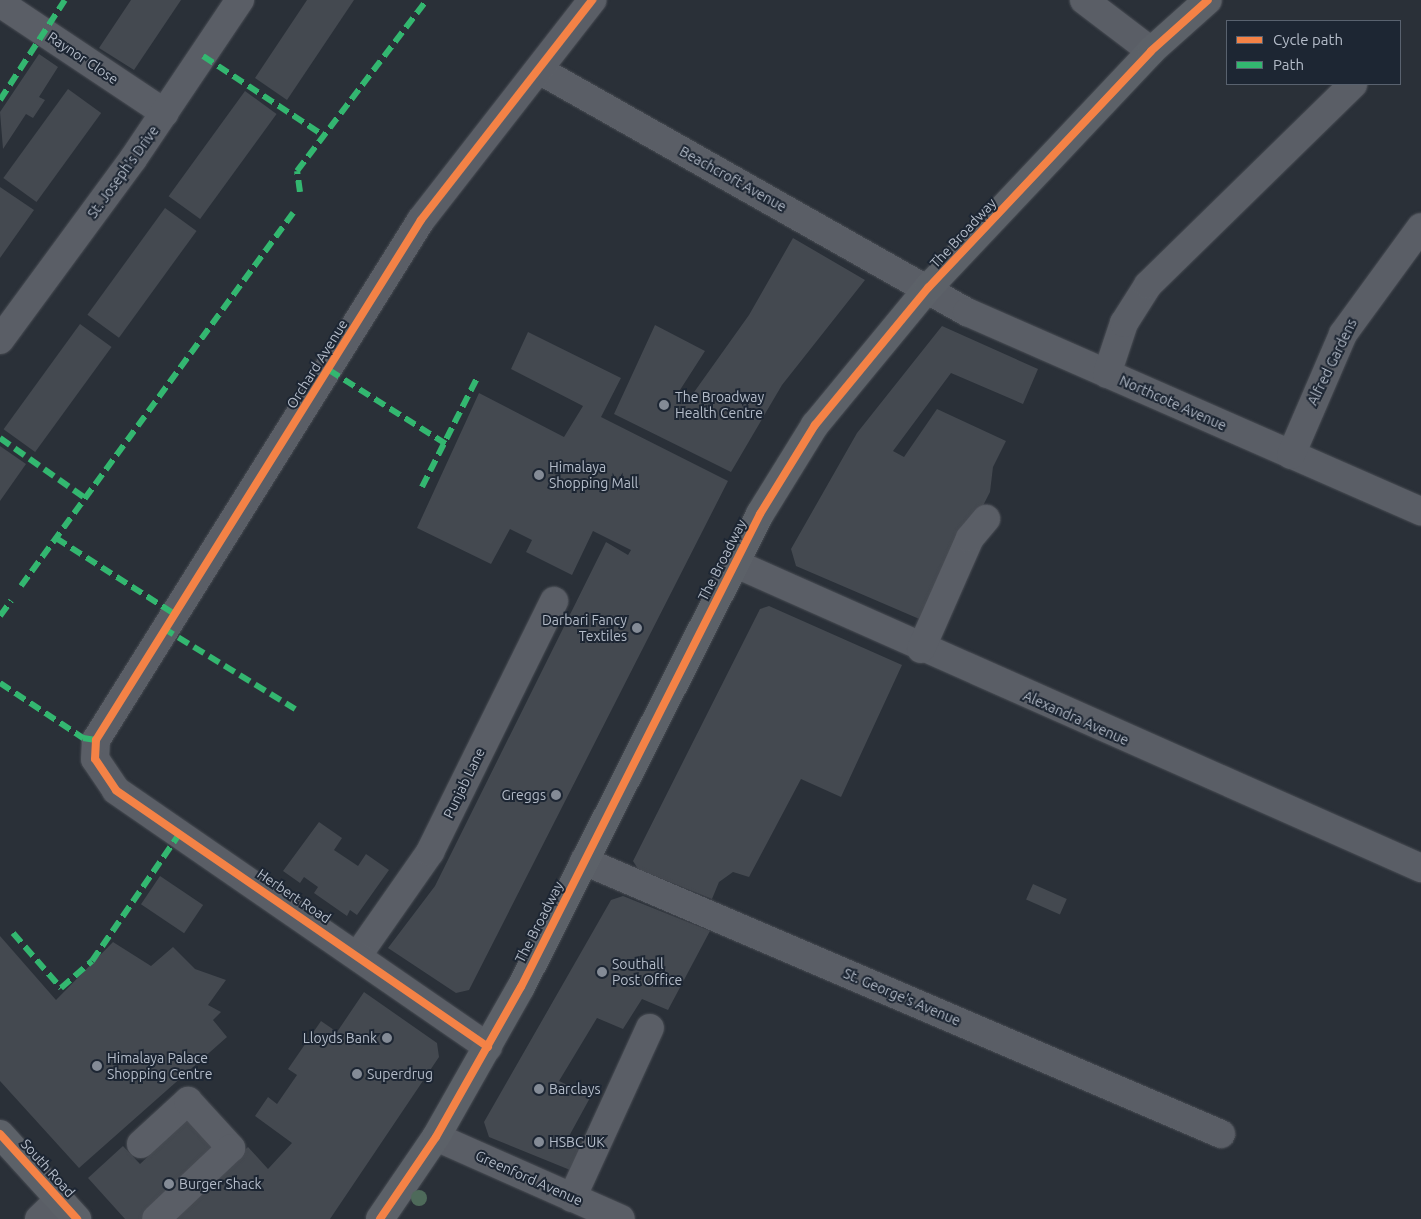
<!DOCTYPE html>
<html>
<head>
<meta charset="utf-8">
<style>
  body { margin:0 }
  #map { position:relative; width:1421px; height:1219px; overflow:hidden; background:#2a3038; font-family:Ubuntu,sans-serif }
  div>[style] { position:absolute }
  .building>* { inset:0; background:#444950; transform-origin:0 0 }
  .roads { filter:drop-shadow(0 0 1px #484c53) drop-shadow(0 0 1px #484c53) }
  .minor>* { height:28px; margin:-14px; padding:0 14px; transform-origin:14px; border-radius:14px; background:#5a5e66 }
  .major>* { height:28px; margin:-14px; padding:0 14px; transform-origin:14px; border-radius:14px; background:#5c6168 }
  .quiet>* { height:6px; margin-top:-3px; transform-origin:0; background:repeating-linear-gradient(90deg,#33b770 0 12px,transparent 0 18px) }
  .cycleway>* { height:8px; margin:-4px; padding:0 4px; transform-origin:4px; border-radius:4px; background:#f48246 }
  .trees>* { width:16px; height:16px; margin:-8px; border-radius:50%; background:#4e6a5a }
  .dots>* { width:14px; height:14px; translate:-50% -50%; box-sizing:border-box; border:2px solid #1d2633; border-radius:50% }
  span { translate:-50% -50%; white-space:nowrap; text-align:center; line-height:1.15; -webkit-text-stroke:4px #1d2633; paint-order:stroke }
  .street-label { font-size:14px; color:#b4bcc9 }
  .poi-label { font-size:14px; color:#b4bcc9 }
  .left { translate:0 -50%; text-align:left }
  .right { translate:-100% -50%; text-align:right }
  .legend { position:absolute; left:1226px; top:20px; width:175px; height:65px; box-sizing:border-box; background:#1d2633; border:1px solid #59626f; margin:0; padding:6px 9px; list-style:none; font-size:15px; color:#b4bcc9 }
  .legend li { display:flex; align-items:center; gap:10px; height:25px }
  .legend b { width:25px; border:1px solid #59626f }
</style>
</head>
<body>
<div id="map">
  <div class="building">
    <div style="clip-path:polygon(131px 0,181px 0,134px 70px,99px 48px)"></div>
    <div style="clip-path:polygon(307px 0,354px 0,287px 100px,255px 78px)"></div>
    <div style="clip-path:polygon(39px 54px,58px 67px,39px 97px,45px 100px,33px 118px,26px 114px,3px 149px,0 112px)"></div>
    <div style="left:68px;top:89px;width:41px;height:110px;rotate:36deg"></div>
    <div style="left:245px;top:91px;width:39px;height:130px;rotate:36deg"></div>
    <div style="clip-path:polygon(0 187px,34px 210px,0 258px)"></div>
    <div style="left:165px;top:208px;width:39px;height:132px;rotate:36deg"></div>
    <div style="clip-path:polygon(793px 238px,865px 280px,782px 385px,731px 472px,614px 414px,655px 325px,705px 351px,680px 390px,692px 395px,749px 315px)"></div>
    <div style="left:80px;top:324px;width:39px;height:130px;rotate:36deg"></div>
    <div style="clip-path:polygon(942px 326px,1038px 369px,1023px 404px,951px 373px,893px 451px,904px 457px,937px 409px,1006px 441px,993px 467px,990px 492px,924px 621px,796px 566px,791px 549px,857px 433px)"></div>
    <div style="clip-path:polygon(528px 332px,621px 378px,601px 417px,728px 481px,469px 990px,456px 993px,388px 948px,435px 886px,606px 542px,628px 555px,631px 550px,593px 531px,572px 575px,526px 552px,532px 540px,510px 529px,491px 564px,417px 528px,479px 393px,564px 437px,583px 406px,511px 369px)"></div>
    <div style="clip-path:polygon(0 446px,26px 464px,0 501px)"></div>
    <div style="clip-path:polygon(769px 606px,902px 665px,841px 797px,801px 779px,749px 877px,733px 872px,719px 882px,712px 899px,638px 869px,633px 861px,760px 609px)"></div>
    <div style="clip-path:polygon(319px 822px,342px 838px,334px 850px,358px 866px,366px 854px,389px 870px,357px 915px,350px 910px,347px 916px,314px 893px,318px 887px,304px 877px,300px 883px,283px 871px)"></div>
    <div style="left:160px;top:876px;width:52px;height:34px;rotate:34deg"></div>
    <div style="left:1033px;top:884px;width:37px;height:17px;rotate:24deg"></div>
    <div style="clip-path:polygon(623px 896px,710px 931px,668px 1010px,642px 999px,623px 1029px,597px 1018px,559px 1081px,591px 1096px,568px 1138px,587px 1146px,575px 1172px,489px 1137px,484px 1122px,611px 900px)"></div>
    <div style="clip-path:polygon(0 936px,56px 1000px,113px 942px,151px 966px,173px 947px,195px 969px,226px 980px,208px 1005px,221px 1012px,213px 1020px,227px 1037px,79px 1168px,0 1081px)"></div>
    <div style="clip-path:polygon(364px 992px,437px 1043px,439px 1057px,330px 1219px,170px 1219px,248px 1147px,268px 1169px,292px 1143px,255px 1116px,268px 1097px,277px 1104px,297px 1075px,288px 1069px,321px 1021px,337px 1032px)"></div>
    <div style="clip-path:polygon(188px 1119px,218px 1153px,146px 1219px,125px 1219px,88px 1178px,123px 1146px,140px 1164px)"></div>
  </div>
  <div class="roads">
    <div class="minor">
      <div style="left:1084px;top:0;width:84px;rotate:37.3deg"></div>
      <div style="left:0;top:3px;width:198px;rotate:33.7deg"></div>
      <div style="left:539px;top:70px;width:492px;rotate:29.5deg"></div>
      <div style="left:967px;top:312px;width:496px;rotate:23.7deg"></div>
      <div style="left:0;top:340px;width:225px;rotate:-53.7deg"></div>
      <div style="left:133px;top:159px;width:192px;rotate:-56.1deg"></div>
      <div style="left:1107px;top:374px;width:54px;rotate:-71.6deg"></div>
      <div style="left:1124px;top:323px;width:45px;rotate:-57.7deg"></div>
      <div style="left:1148px;top:285px;width:287px;rotate:-44.4deg"></div>
      <div style="left:1291px;top:455px;width:132px;rotate:-66.7deg"></div>
      <div style="left:1343px;top:334px;width:132px;rotate:-53.9deg"></div>
      <div style="left:734px;top:563px;width:752px;rotate:23.94deg"></div>
      <div style="left:921px;top:649px;width:121px;rotate:-66.2deg"></div>
      <div style="left:970px;top:538px;width:25px;rotate:-50deg"></div>
      <div style="left:584px;top:861px;width:693px;rotate:23.2deg"></div>
      <div style="left:358px;top:955px;width:126px;rotate:-55deg"></div>
      <div style="left:430px;top:852px;width:280px;rotate:-63.7deg"></div>
      <div style="left:488px;top:1047px;width:452px;rotate:-145.4deg"></div>
      <div style="left:116px;top:790px;width:37px;rotate:-124deg"></div>
      <div style="left:95px;top:759px;width:19px;rotate:-87deg"></div>
      <div style="left:96px;top:740px;width:613px;rotate:-57.99deg"></div>
      <div style="left:421px;top:220px;width:279px;rotate:-52.1deg"></div>
      <div style="left:436px;top:1137px;width:202px;rotate:23.9deg"></div>
      <div style="left:141px;top:1144px;width:64px;rotate:-42.5deg"></div>
      <div style="left:188px;top:1101px;width:64px;rotate:47.5deg"></div>
      <div style="left:231px;top:1148px;width:103px;rotate:136.6deg"></div>
      <div style="left:572px;top:1198px;width:187px;rotate:-65.4deg"></div>
      <div style="left:39px;top:1219px;width:29px;rotate:-44deg"></div>
    </div>
    <div class="major">
      <div style="left:0;top:1134px;width:115px;rotate:47.8deg"></div>
      <div style="left:380px;top:1219px;width:99px;rotate:-55.7deg"></div>
      <div style="left:436px;top:1137px;width:172px;rotate:-60.5deg"></div>
      <div style="left:521px;top:987px;width:530px;rotate:-63.19deg"></div>
      <div style="left:760px;top:514px;width:105px;rotate:-58.3deg"></div>
      <div style="left:815px;top:425px;width:178px;rotate:-50.5deg"></div>
      <div style="left:928px;top:288px;width:325px;rotate:-46.7deg"></div>
      <div style="left:1151px;top:51px;width:76px;rotate:-41.8deg"></div>
    </div>
  </div>
  <div class="quiet">
    <div style="left:203px;top:56px;width:144px;rotate:33.4deg"></div>
    <div style="left:0;top:100px;width:119px;rotate:-57deg"></div>
    <div style="left:300px;top:192px;width:21px;rotate:-98deg"></div>
    <div style="left:297px;top:171px;width:215px;rotate:-52.8deg"></div>
    <div style="left:329px;top:370px;width:138px;rotate:32.3deg"></div>
    <div style="left:0;top:438px;width:104px;rotate:35.2deg"></div>
    <div style="left:422px;top:487px;width:124px;rotate:-63.2deg"></div>
    <div style="left:56px;top:538px;width:139px;rotate:32.7deg"></div>
    <div style="left:21px;top:586px;width:462px;rotate:-53.9deg"></div>
    <div style="left:0;top:616px;width:19px;rotate:-54deg"></div>
    <div style="left:163px;top:628px;width:155px;rotate:31.5deg"></div>
    <div style="left:0;top:683px;width:100px;rotate:33.5deg"></div>
    <div style="left:83px;top:738px;width:13px;rotate:9deg"></div>
    <div style="left:13px;top:933px;width:73px;rotate:48.9deg"></div>
    <div style="left:61px;top:988px;width:41px;rotate:-41.1deg"></div>
    <div style="left:92px;top:961px;width:155px;rotate:-55.5deg"></div>
  </div>
  <div class="cycleway">
    <div style="left:488px;top:1047px;width:452px;rotate:-145.4deg"></div>
    <div style="left:116px;top:790px;width:37px;rotate:-124deg"></div>
    <div style="left:95px;top:759px;width:19px;rotate:-87deg"></div>
    <div style="left:96px;top:740px;width:613px;rotate:-57.99deg"></div>
    <div style="left:421px;top:220px;width:279px;rotate:-52.1deg"></div>
    <div style="left:0;top:1134px;width:115px;rotate:47.8deg"></div>
    <div style="left:380px;top:1219px;width:99px;rotate:-55.7deg"></div>
    <div style="left:436px;top:1137px;width:172px;rotate:-60.5deg"></div>
    <div style="left:521px;top:987px;width:530px;rotate:-63.19deg"></div>
    <div style="left:760px;top:514px;width:105px;rotate:-58.3deg"></div>
    <div style="left:815px;top:425px;width:178px;rotate:-50.5deg"></div>
    <div style="left:928px;top:288px;width:325px;rotate:-46.7deg"></div>
    <div style="left:1151px;top:51px;width:76px;rotate:-41.8deg"></div>
  </div>
  <div class="trees">
    <div style="left:419px;top:1198px"></div>
  </div>
  <div class="dots">
    <div style="left:664px;top:405px;background:#848b96"></div>
    <div style="left:539px;top:475px;background:#848b96"></div>
    <div style="left:637px;top:628px;background:#848b96"></div>
    <div style="left:556px;top:795px;background:#848b96"></div>
    <div style="left:602px;top:972px;background:#848b96"></div>
    <div style="left:387px;top:1038px;background:#848b96"></div>
    <div style="left:97px;top:1066px;background:#848b96"></div>
    <div style="left:357px;top:1074px;background:#848b96"></div>
    <div style="left:539px;top:1089px;background:#848b96"></div>
    <div style="left:539px;top:1142px;background:#848b96"></div>
    <div style="left:169px;top:1184px;background:#848b96"></div>
  </div>
  <div class="street-label">
    <span style="left:83px;top:58px;rotate:34deg">Raynor Close</span>
    <span style="left:123px;top:172px;rotate:-54deg">St. Joseph's Drive</span>
    <span style="left:733px;top:179px;rotate:29deg">Beachcroft Avenue</span>
    <span style="left:963px;top:233px;rotate:-47deg">The Broadway</span>
    <span style="left:1332px;top:362px;rotate:-64deg">Alfred Gardens</span>
    <span style="left:317px;top:364px;rotate:-58deg">Orchard Avenue</span>
    <span style="left:1173px;top:403px;rotate:24deg">Northcote Avenue</span>
    <span style="left:722px;top:560px;rotate:-63deg">The Broadway</span>
    <span style="left:1076px;top:718px;rotate:24deg">Alexandra Avenue</span>
    <span style="left:464px;top:783px;rotate:-64deg">Punjab Lane</span>
    <span style="left:294px;top:896px;rotate:34deg">Herbert Road</span>
    <span style="left:539px;top:922px;rotate:-63deg">The Broadway</span>
    <span style="left:902px;top:997px;rotate:23deg">St. George's Avenue</span>
    <span style="left:48px;top:1168px;rotate:48deg">South Road</span>
    <span style="left:529px;top:1178px;rotate:24deg">Greenford Avenue</span>
  </div>
  <div class="poi-label">
    <span class="left" style="left:675px;top:405px">The Broadway<br>Health Centre</span>
    <span class="left" style="left:549px;top:475px">Himalaya<br>Shopping Mall</span>
    <span class="right" style="left:627px;top:628px">Darbari Fancy<br>Textiles</span>
    <span class="right" style="left:546px;top:795px">Greggs</span>
    <span class="left" style="left:612px;top:972px">Southall<br>Post Office</span>
    <span class="right" style="left:377px;top:1038px">Lloyds Bank</span>
    <span class="left" style="left:107px;top:1066px">Himalaya Palace<br>Shopping Centre</span>
    <span class="left" style="left:367px;top:1074px">Superdrug</span>
    <span class="left" style="left:549px;top:1089px">Barclays</span>
    <span class="left" style="left:549px;top:1142px">HSBC UK</span>
    <span class="left" style="left:179px;top:1184px">Burger Shack</span>
  </div>
  <ul class="legend">
  <li><b style="height:6px;background:#f48246"></b>Cycle path</li>
  <li><b style="height:6px;background:#33b770"></b>Path</li>
  </ul>
</div>
</body>
</html>
